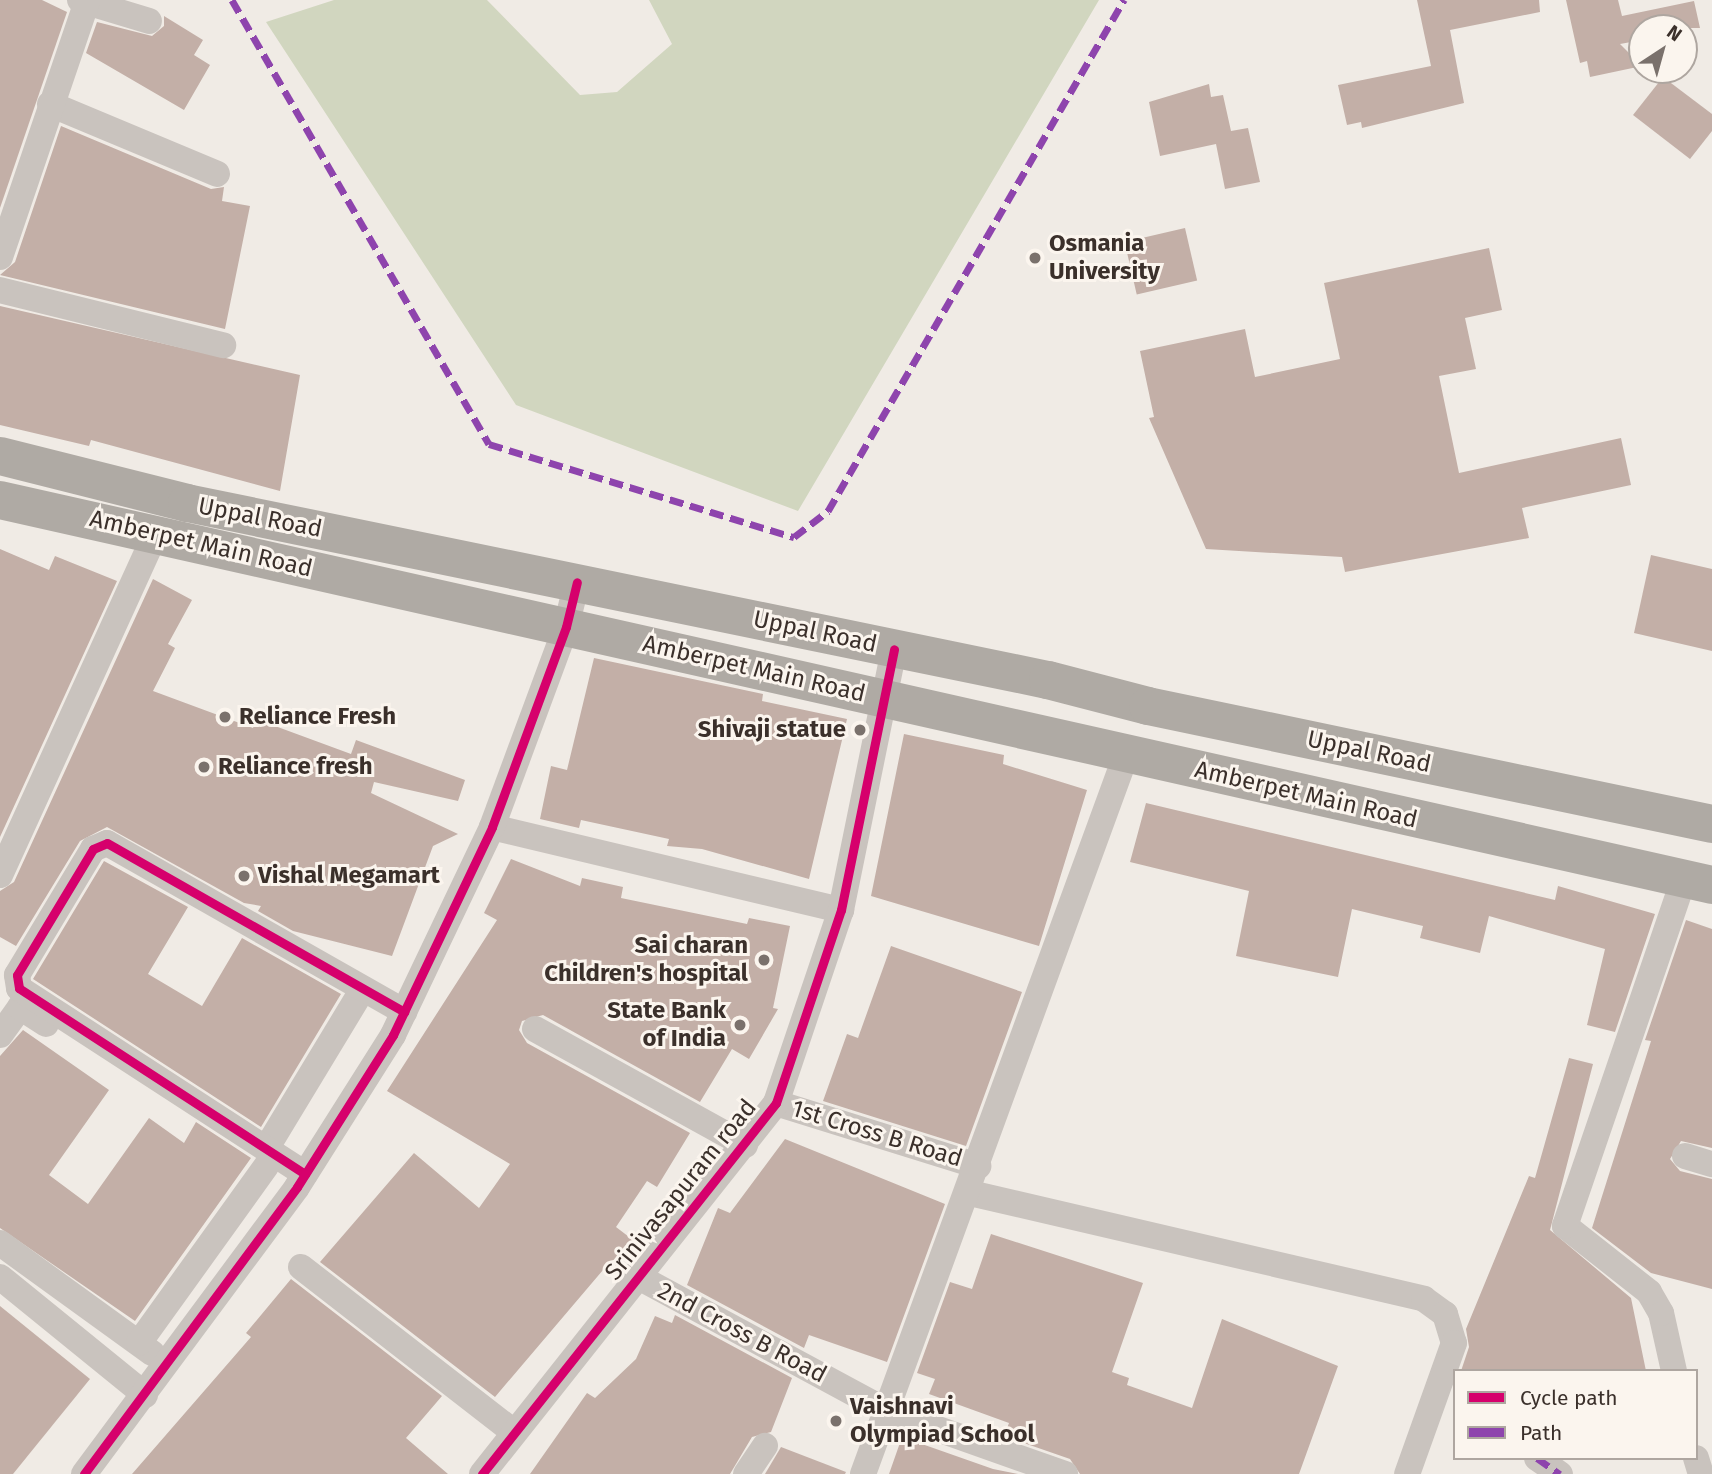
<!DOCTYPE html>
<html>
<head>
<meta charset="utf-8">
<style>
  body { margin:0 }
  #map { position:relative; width:1712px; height:1474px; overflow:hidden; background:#f0ebe5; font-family:"Fira Sans",sans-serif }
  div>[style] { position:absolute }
  .green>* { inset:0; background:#d1d6bf }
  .building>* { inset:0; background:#c3afa7; transform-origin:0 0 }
  .street>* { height:26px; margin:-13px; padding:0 13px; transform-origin:13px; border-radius:13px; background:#c9c3be }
  .highway>* { height:38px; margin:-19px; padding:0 19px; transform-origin:19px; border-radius:19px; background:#afaaa4 }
  .quiet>* { height:7px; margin-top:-3.5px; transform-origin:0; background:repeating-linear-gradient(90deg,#8e44ad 0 14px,transparent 0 21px) }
  .cycleway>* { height:9px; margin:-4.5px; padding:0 4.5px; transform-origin:4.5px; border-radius:4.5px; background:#d6006c }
  .dots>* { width:19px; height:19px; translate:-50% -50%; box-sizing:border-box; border:4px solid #fbf5ee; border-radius:50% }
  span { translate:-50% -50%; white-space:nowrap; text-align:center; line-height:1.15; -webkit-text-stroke:6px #fbf5ee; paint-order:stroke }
  .poi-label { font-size:24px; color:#3b302b; font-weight:700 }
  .left { translate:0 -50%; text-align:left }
  .right { translate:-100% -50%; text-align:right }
  .street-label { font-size:24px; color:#3b302b }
  .legend { position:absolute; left:1453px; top:1369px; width:245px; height:91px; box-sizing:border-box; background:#fbf5ee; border:2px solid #aea6a0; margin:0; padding:9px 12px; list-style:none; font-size:21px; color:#3b302b }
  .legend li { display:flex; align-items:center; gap:14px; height:35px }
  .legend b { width:35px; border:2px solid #aea6a0 }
  .north { position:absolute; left:1628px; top:14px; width:70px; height:70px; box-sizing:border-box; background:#fbf5ee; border:2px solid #aea6a0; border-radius:50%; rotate:36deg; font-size:19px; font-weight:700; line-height:28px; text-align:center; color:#3b302b }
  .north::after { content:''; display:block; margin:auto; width:24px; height:32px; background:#7a716c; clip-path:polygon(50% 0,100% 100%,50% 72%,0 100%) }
</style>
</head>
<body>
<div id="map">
  <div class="green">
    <div style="clip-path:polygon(334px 0,487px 0,580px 95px,617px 92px,672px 44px,649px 0,1099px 0,798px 511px,516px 405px,266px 22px)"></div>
  </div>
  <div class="building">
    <div style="clip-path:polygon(0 0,42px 0,67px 12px,0 208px)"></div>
    <div style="clip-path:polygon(1417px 0,1539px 0,1540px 12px,1450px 30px,1464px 103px,1362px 128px,1361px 122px,1347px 125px,1338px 85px,1431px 66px)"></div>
    <div style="clip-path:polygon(1566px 0,1618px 0,1622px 16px,1694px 1px,1700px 28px,1642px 28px,1642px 40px,1620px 44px,1642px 66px,1590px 77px,1587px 61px,1580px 63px)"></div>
    <div style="clip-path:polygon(164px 16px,203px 40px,194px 55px,210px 65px,184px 110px,86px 53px,97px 22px,152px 36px,164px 26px)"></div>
    <div style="clip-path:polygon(1663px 77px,1712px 114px,1712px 131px,1690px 159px,1633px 115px)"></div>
    <div style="clip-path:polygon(1209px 84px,1211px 97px,1223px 95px,1231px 131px,1248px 128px,1260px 182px,1225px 189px,1216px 144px,1160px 156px,1149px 102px)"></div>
    <div style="clip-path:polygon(61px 126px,211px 189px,224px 187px,222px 201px,250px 206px,225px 329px,0 275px,15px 262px)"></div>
    <div style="left:1185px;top:228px;width:54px;height:62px;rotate:77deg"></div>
    <div style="clip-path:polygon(1489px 248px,1502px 310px,1465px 318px,1476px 369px,1439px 376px,1459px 473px,1621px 438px,1631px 485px,1522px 508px,1529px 538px,1345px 572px,1342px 557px,1206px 549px,1149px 418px,1154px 417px,1140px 351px,1245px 329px,1255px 377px,1340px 359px,1324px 283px)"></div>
    <div style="clip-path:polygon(0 306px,300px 375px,280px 491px,91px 440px,89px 446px,0 425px)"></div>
    <div style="clip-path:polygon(0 549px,49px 570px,55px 556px,117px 581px,0 837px)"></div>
    <div style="clip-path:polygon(1651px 555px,1712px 569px,1712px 651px,1634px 633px)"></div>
    <div style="clip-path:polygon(153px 579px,192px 600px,168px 644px,175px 648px,153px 691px,253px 728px,256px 719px,351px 754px,356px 740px,465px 780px,458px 801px,374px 782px,371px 793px,458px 834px,433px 846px,392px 956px,293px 931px,258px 911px,261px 906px,244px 903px,107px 827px,80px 841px,16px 946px,0 937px,0 891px,14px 882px)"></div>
    <div style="clip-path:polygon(594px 658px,763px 694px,762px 701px,847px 719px,809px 879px,702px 849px,667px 846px,669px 839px,581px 820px,579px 828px,540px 819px,551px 766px,567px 770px)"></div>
    <div style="clip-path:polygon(904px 734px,1004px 755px,1003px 764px,1087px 790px,1039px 946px,871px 896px)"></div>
    <div style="clip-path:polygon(1146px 803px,1555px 900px,1558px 886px,1655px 914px,1615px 1032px,1587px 1025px,1605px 949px,1489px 916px,1480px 953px,1420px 938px,1423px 926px,1352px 909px,1338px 977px,1236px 956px,1249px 891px,1130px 862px)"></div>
    <div style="clip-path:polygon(511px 859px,580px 886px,582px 878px,623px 887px,621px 898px,747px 924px,749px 918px,790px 926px,773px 1008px,778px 1009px,749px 1059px,732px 1049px,700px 1102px,543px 1015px,522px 1021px,519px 1030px,527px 1043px,690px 1133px,657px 1187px,647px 1181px,616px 1227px,633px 1240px,610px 1274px,603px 1270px,495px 1397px,320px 1262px,414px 1153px,479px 1208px,510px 1164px,387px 1091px,497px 920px,484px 913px)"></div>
    <div style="clip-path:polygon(104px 861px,188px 907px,148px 974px,202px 1006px,242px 938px,341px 994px,261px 1127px,33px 979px)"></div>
    <div style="clip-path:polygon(1686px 920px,1712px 929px,1712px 1148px,1681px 1141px,1670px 1159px,1680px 1171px,1712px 1179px,1712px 1289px,1651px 1273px,1592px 1228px,1651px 1041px,1645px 1040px)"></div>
    <div style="clip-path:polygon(891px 946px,1022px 992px,966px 1146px,823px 1101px,847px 1034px,858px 1038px)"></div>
    <div style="clip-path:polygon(23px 1030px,109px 1090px,49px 1175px,88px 1204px,149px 1118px,184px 1143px,196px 1122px,251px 1158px,135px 1321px,0 1228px,0 1056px)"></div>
    <div style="clip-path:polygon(1569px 1058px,1593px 1064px,1550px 1230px,1631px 1298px,1646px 1371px,1461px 1371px,1469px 1347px,1466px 1329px,1529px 1176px,1535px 1178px)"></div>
    <div style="clip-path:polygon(785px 1139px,945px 1204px,887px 1362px,809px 1335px,804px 1348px,687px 1285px,718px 1208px,730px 1213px)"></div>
    <div style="clip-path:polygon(991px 1234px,1143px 1283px,1112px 1372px,1129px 1378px,1127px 1385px,1192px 1408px,1222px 1319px,1338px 1366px,1299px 1474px,1080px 1474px,1070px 1459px,1004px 1436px,1009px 1423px,929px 1394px,935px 1379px,917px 1373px,950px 1282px,972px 1289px)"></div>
    <div style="clip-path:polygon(291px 1279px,442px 1396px,406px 1438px,448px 1474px,132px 1474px,251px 1337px,246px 1333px)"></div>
    <div style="clip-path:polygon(0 1306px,90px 1379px,13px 1474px,0 1474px)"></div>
    <div style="clip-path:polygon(675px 1315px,792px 1378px,771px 1432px,752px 1437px,730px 1474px,530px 1474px,587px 1393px,595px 1398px,636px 1359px,655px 1316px,672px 1323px)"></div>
    <div style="clip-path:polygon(902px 1437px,993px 1469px,1018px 1474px,889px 1474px)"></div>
    <div style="clip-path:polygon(781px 1447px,846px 1472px,845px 1474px,765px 1474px)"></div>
  </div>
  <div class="street">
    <div style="left:80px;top:0;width:72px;rotate:16.9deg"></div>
    <div style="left:50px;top:104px;width:181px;rotate:22.7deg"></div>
    <div style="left:0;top:257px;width:269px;rotate:-71.2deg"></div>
    <div style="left:0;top:290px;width:230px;rotate:13.9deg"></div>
    <div style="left:492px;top:827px;width:359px;rotate:13.4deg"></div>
    <div style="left:0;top:875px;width:376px;rotate:-65.5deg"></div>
    <div style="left:535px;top:1029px;width:240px;rotate:28.9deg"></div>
    <div style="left:0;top:1035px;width:34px;rotate:-54deg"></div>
    <div style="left:20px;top:1007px;width:31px;rotate:33deg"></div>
    <div style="left:776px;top:1103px;width:212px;rotate:17.3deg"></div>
    <div style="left:266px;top:1149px;width:187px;rotate:-58.8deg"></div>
    <div style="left:1685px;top:1156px;width:28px;rotate:17deg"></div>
    <div style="left:305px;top:1174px;width:341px;rotate:-147deg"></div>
    <div style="left:19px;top:988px;width:13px;rotate:-99deg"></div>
    <div style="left:17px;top:975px;width:147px;rotate:-58.9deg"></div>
    <div style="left:93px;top:849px;width:15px;rotate:-23deg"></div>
    <div style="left:107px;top:843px;width:342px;rotate:29.6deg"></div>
    <div style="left:970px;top:1193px;width:466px;rotate:13.1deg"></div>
    <div style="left:1424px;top:1299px;width:26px;rotate:36deg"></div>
    <div style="left:1445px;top:1314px;width:30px;rotate:73deg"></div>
    <div style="left:1454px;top:1343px;width:139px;rotate:109.7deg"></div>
    <div style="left:0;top:1243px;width:188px;rotate:35.9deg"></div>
    <div style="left:301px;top:1267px;width:269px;rotate:37.8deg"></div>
    <div style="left:635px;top:1275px;width:286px;rotate:28.4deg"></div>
    <div style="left:887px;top:1411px;width:189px;rotate:19.5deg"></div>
    <div style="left:0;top:1277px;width:187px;rotate:39.1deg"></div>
    <div style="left:139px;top:1343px;width:218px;rotate:-54.3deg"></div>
    <div style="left:1674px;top:1371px;width:59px;rotate:-102.6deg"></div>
    <div style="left:1661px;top:1313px;width:24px;rotate:-120deg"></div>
    <div style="left:1649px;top:1292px;width:107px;rotate:-141.8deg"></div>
    <div style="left:1565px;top:1226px;width:368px;rotate:-71.1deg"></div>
    <div style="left:1537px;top:1458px;width:28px;rotate:35deg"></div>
    <div style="left:1696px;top:1458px;width:17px;rotate:73deg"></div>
    <div style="left:84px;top:1474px;width:357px;rotate:-53.4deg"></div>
    <div style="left:297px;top:1187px;width:180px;rotate:-57.7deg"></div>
    <div style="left:393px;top:1035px;width:230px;rotate:-64.5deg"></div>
    <div style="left:492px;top:827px;width:213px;rotate:-69.7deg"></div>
    <div style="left:566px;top:627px;width:46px;rotate:-76.3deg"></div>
    <div style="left:482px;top:1474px;width:473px;rotate:-51.6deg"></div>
    <div style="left:776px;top:1103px;width:204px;rotate:-71.4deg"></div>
    <div style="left:841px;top:910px;width:266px;rotate:-78.5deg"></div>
    <div style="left:746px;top:1474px;width:34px;rotate:-56deg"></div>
    <div style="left:863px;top:1474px;width:766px;rotate:-69.91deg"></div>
  </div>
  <div class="highway">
    <div style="left:0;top:456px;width:193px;rotate:14.1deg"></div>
    <div style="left:187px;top:503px;width:879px;rotate:11.62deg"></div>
    <div style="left:1048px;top:680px;width:103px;rotate:14.6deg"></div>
    <div style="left:1148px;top:706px;width:576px;rotate:11.82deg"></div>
    <div style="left:0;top:500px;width:1755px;rotate:12.67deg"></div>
  </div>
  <div class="quiet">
    <div style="left:232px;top:0;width:513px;rotate:59.94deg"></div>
    <div style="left:489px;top:444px;width:319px;rotate:17deg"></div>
    <div style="left:794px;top:537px;width:43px;rotate:-37.4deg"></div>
    <div style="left:828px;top:511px;width:591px;rotate:-59.92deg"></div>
    <div style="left:1537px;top:1458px;width:28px;rotate:35deg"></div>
  </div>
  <div class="cycleway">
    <div style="left:305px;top:1174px;width:341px;rotate:-147deg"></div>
    <div style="left:19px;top:988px;width:13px;rotate:-99deg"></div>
    <div style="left:17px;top:975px;width:147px;rotate:-58.9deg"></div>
    <div style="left:93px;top:849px;width:15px;rotate:-23deg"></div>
    <div style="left:107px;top:843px;width:342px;rotate:29.6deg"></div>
    <div style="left:84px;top:1474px;width:357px;rotate:-53.4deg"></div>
    <div style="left:297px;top:1187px;width:180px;rotate:-57.7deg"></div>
    <div style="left:393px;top:1035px;width:230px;rotate:-64.5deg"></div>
    <div style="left:492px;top:827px;width:213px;rotate:-69.7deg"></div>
    <div style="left:566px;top:627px;width:46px;rotate:-76.3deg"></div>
    <div style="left:482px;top:1474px;width:473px;rotate:-51.6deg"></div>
    <div style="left:776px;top:1103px;width:204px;rotate:-71.4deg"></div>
    <div style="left:841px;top:910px;width:266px;rotate:-78.5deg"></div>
  </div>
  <div class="dots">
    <div style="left:1035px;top:258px;background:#7a716c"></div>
    <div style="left:225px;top:717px;background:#7a716c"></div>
    <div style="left:860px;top:730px;background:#7a716c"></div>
    <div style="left:204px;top:767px;background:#7a716c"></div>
    <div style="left:244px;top:876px;background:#7a716c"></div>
    <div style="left:764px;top:960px;background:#7a716c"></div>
    <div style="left:740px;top:1025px;background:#7a716c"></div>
    <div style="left:836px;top:1421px;background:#7a716c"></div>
  </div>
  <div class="poi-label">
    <span class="left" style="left:1049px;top:258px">Osmania<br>University</span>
    <span class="left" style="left:239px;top:717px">Reliance Fresh</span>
    <span class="right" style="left:846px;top:730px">Shivaji statue</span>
    <span class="left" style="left:218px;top:767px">Reliance fresh</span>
    <span class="left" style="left:258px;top:876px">Vishal Megamart</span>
    <span class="right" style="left:748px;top:960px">Sai charan<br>Children's hospital</span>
    <span class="right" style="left:726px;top:1025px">State Bank<br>of India</span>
    <span class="left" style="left:850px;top:1421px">Vaishnavi<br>Olympiad School</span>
  </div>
  <div class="street-label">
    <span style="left:260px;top:518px;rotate:11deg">Uppal Road</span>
    <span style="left:201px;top:544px;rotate:13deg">Amberpet Main Road</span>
    <span style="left:815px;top:632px;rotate:12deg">Uppal Road</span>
    <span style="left:754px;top:669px;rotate:13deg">Amberpet Main Road</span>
    <span style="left:1369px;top:752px;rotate:12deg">Uppal Road</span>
    <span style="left:1306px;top:795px;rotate:13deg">Amberpet Main Road</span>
    <span style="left:877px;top:1134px;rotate:17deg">1st Cross B Road</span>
    <span style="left:681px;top:1190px;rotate:-51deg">Srinivasapuram road</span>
    <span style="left:742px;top:1333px;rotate:28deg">2nd Cross B Road</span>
  </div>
  <ul class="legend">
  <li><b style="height:9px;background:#d6006c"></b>Cycle path</li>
  <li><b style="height:9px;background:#8e44ad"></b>Path</li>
  </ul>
  <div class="north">N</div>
</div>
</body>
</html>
